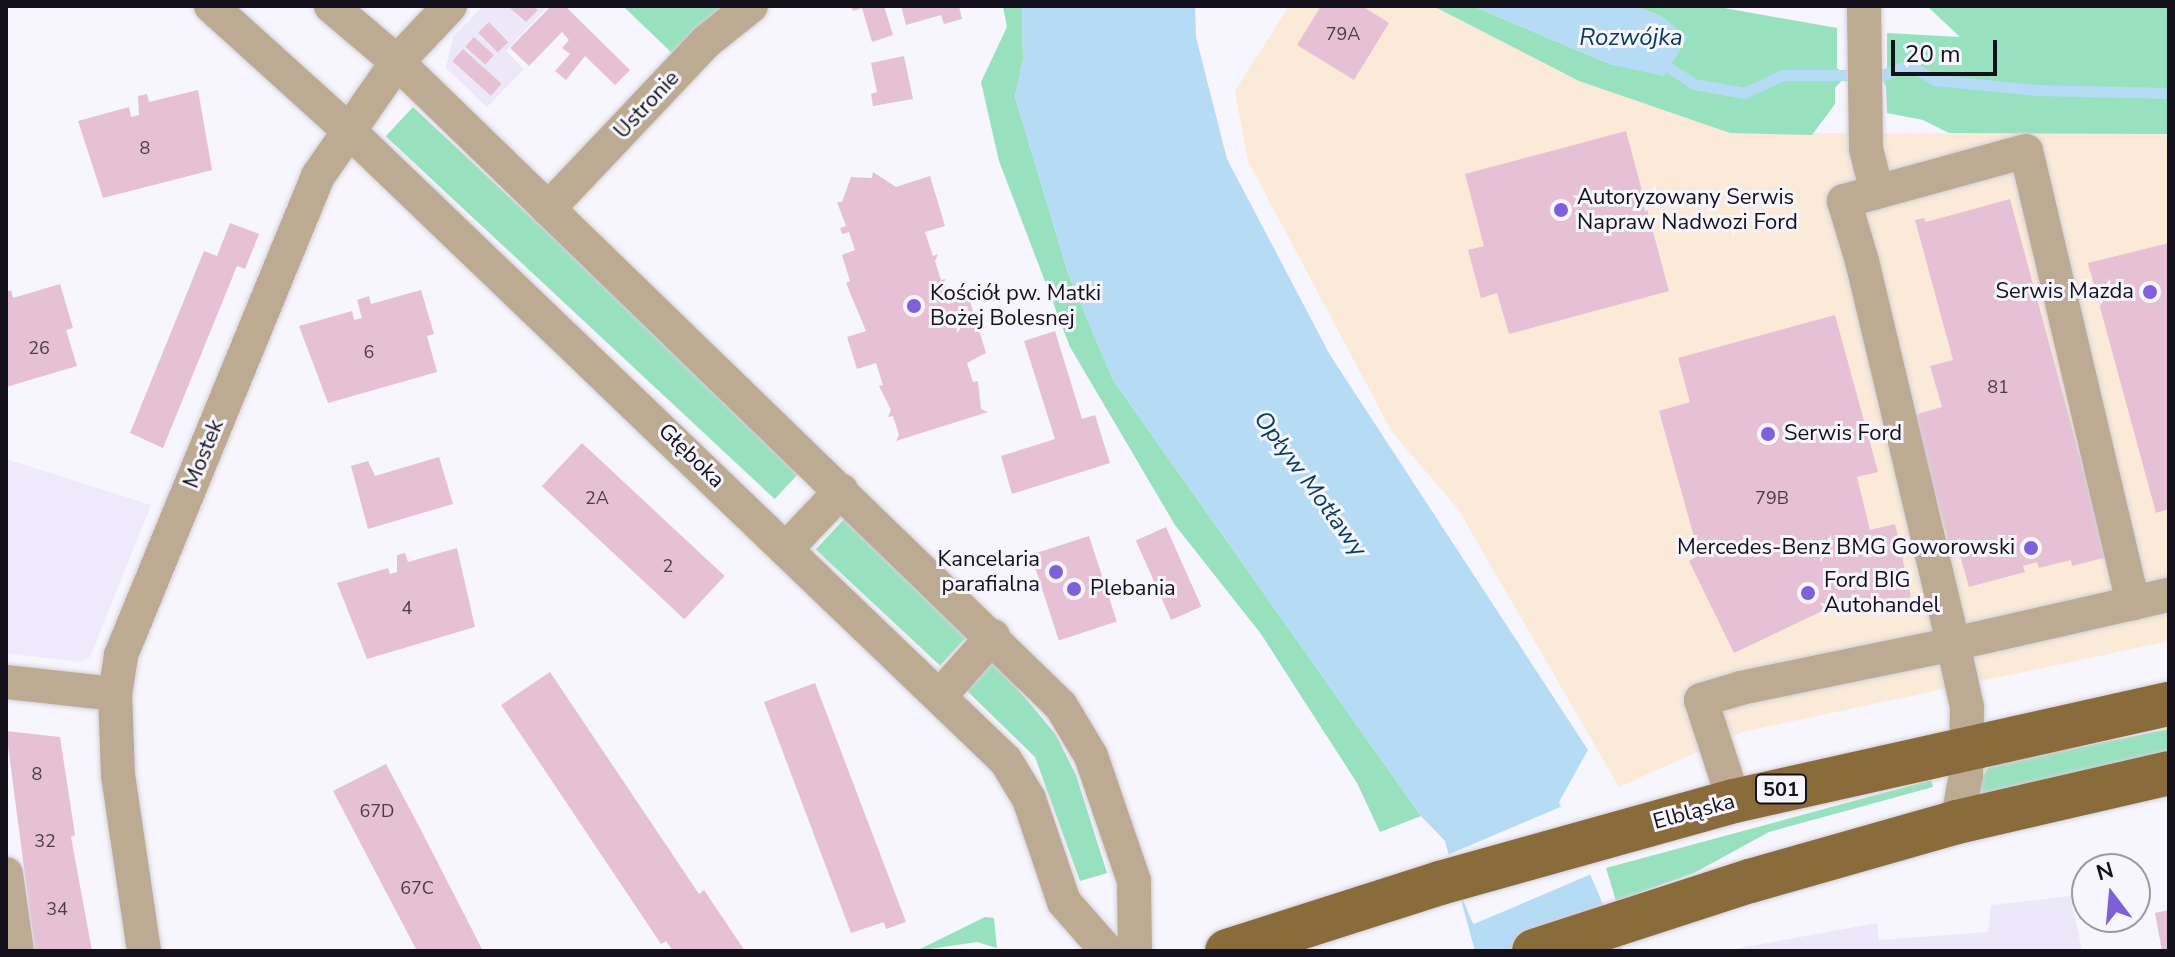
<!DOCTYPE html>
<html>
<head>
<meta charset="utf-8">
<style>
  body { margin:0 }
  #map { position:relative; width:2175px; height:957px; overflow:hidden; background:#f7f5fd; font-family:"Nunito Sans",sans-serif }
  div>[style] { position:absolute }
  .commercial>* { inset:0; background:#fbead8 }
  .built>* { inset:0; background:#ece8fa }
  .education>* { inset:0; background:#eeeafc }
  .green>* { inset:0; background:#97e1be; transform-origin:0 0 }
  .water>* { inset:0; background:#b5dbf5 }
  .pier>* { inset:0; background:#f7f5fd; transform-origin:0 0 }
  .stream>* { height:11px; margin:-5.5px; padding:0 5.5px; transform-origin:5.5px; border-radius:5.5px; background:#b5dbf5 }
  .building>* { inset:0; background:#e6c1d5; transform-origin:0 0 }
  .roads { filter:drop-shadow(0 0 2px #d3d0d9) drop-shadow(0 0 2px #d3d0d9) }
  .minor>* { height:34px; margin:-17px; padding:0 17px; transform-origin:17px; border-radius:17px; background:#bcab92 }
  .major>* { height:44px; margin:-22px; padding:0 22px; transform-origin:22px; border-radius:22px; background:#8a6c3c }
  .dots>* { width:22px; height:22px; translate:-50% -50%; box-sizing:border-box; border:4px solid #f7f5fd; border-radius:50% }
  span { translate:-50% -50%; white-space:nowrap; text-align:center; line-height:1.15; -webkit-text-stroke:6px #f7f5fd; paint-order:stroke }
  .number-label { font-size:18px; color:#483c4a }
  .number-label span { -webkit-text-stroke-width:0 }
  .shield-label span { padding:2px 6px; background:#f7f5fd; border:2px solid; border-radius:6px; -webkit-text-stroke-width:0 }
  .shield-label { font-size:20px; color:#14101c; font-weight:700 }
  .street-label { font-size:22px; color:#14101c }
  .poi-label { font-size:22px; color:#14101c }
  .left { translate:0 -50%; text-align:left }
  .right { translate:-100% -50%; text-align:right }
  .water-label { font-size:24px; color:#063c58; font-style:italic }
  .frame { position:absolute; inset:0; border:8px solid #14101c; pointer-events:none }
  .north { position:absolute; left:2071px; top:853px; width:80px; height:80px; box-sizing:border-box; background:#f7f5fd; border:2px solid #9c99a3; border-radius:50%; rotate:344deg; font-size:22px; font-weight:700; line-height:32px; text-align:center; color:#14101c }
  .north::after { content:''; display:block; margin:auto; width:28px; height:36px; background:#7f60db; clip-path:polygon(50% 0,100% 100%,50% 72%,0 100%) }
  .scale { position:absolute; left:1891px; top:40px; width:106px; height:36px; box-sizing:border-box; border:4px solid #14101c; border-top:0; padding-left:10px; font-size:24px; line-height:28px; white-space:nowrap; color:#14101c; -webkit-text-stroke:6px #f7f5fd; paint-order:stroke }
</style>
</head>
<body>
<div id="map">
  <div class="commercial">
    <div style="clip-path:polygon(1289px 6px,1433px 6px,1579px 81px,1730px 133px,2169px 134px,2169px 641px,1742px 732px,1619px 787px,1458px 509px,1392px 432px,1248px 161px,1235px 91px)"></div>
  </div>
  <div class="built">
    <div style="clip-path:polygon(483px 6px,548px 6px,506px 51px,524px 69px,487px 107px,446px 68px,453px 37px)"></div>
    <div style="clip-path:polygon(2071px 896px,2082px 951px,1729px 950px,1877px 923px,1879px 940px,1988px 932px,1991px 905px)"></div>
  </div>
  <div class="education">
    <div style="clip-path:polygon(6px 459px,151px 505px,90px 657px,81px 662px,6px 653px)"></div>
  </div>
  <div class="green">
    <div style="clip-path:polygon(623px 6px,728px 6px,675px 56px)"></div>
    <div style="clip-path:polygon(1003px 6px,1022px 6px,1023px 60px,1015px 97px,1068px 273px,1113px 380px,1421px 816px,1380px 832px,1357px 783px,1261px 634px,1175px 525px,1070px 347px,999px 161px,981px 82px,1007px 27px)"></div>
    <div style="clip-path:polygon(1433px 6px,1473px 6px,1612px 65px,1663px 17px,1634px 6px,1713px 6px,1837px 28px,1837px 68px,1847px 75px,1835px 88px,1835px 104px,1812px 135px,1730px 133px,1579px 81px)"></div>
    <div style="clip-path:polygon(1927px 6px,2169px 6px,2169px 134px,1949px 133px,1923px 120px,1887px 113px,1886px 86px,1880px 76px,1887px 70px,1887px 33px,1960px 37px)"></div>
    <div style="left:413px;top:107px;width:532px;height:40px;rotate:43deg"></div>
    <div style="left:845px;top:518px;width:170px;height:43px;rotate:43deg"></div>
    <div style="clip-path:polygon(994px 660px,1056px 735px,1076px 775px,1107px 873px,1080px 881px,1035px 757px,965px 689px)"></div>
    <div style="clip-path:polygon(2169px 729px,2169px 752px,1968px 798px,1990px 765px)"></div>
    <div style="clip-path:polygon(1931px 780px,1933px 787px,1769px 832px,1694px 873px,1616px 901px,1606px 868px)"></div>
    <div style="clip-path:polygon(985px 917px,994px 918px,997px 948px,977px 942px,916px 951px)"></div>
  </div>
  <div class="water">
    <div style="clip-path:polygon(1022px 6px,1195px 6px,1196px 37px,1227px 159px,1330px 355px,1588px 750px,1559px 802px,1623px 951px,1475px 951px,1445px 841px,1421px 816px,1113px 380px,1068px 273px,1015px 97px,1023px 60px)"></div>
    <div style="clip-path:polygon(1473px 6px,1634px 6px,1663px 17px,1688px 37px,1664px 76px,1612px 65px)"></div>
  </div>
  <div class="pier">
    <div style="left:1565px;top:805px;width:74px;height:131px;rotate:67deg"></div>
  </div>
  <div class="stream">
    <div style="left:1660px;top:62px;width:40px;rotate:32.9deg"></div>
    <div style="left:1694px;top:84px;width:51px;rotate:10.2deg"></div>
    <div style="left:1744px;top:93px;width:43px;rotate:-24.8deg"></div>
    <div style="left:1783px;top:75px;width:64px"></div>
    <div style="left:1880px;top:76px;width:31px;rotate:-21deg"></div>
    <div style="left:1909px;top:65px;width:30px;rotate:30deg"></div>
    <div style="left:1935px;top:80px;width:100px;rotate:5.7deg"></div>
    <div style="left:2035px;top:90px;width:134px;rotate:1.3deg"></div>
  </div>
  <div class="building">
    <div style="clip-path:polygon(508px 6px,533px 6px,538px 10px,526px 22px)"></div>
    <div style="clip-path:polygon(551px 6px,565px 6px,630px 70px,615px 85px,585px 56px,566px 80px,555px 71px,570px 54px,562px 48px,569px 40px,562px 32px,529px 66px,510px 48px)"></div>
    <div style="clip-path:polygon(851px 6px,884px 6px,893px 35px,872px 42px,862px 8px,853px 11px)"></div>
    <div style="clip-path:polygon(901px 6px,959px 6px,962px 19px,944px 24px,941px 15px,906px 25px)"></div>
    <div style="clip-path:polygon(1321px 6px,1362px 6px,1389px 23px,1354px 80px,1297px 45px)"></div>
    <div style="left:489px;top:22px;width:28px;height:15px;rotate:46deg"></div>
    <div style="left:474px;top:37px;width:27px;height:13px;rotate:42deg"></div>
    <div style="left:463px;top:49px;width:52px;height:16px;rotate:42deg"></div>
    <div style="clip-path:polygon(904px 56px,913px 99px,873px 106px,871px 94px,877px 92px,871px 63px)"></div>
    <div style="clip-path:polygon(198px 90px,212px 170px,103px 198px,78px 121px,129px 107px,131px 117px,139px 115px,138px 96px,147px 94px,149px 102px)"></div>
    <div style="clip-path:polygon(1626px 131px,1669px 291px,1509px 334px,1497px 293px,1481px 298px,1468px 250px,1484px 246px,1465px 174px)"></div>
    <div style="clip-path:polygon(873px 172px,896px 187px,930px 176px,945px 226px,925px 232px,933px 256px,938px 254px,935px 261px,941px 280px,945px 279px,948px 304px,969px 298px,986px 353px,967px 363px,973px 382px,978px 381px,981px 409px,988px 412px,896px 441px,899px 435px,893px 416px,888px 417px,891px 410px,879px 386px,883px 385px,876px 363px,857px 369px,847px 337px,866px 331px,846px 283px,850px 281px,842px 255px,855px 250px,849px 232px,842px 234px,840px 228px,846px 226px,837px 202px,842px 202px,851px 177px,872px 178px)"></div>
    <div style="clip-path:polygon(2010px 199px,2107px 557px,2072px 566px,2071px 560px,2039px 568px,2037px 562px,2023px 566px,2025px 572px,1969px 587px,1956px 542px,1949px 544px,1914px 415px,1942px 407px,1930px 366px,1953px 360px,1915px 220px,1924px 218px,1926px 222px)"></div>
    <div style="clip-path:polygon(230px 223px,259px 234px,245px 269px,237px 266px,163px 448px,130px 433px,204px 251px,217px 256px)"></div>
    <div style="clip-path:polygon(2169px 243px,2169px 509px,2156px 513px,2088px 263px)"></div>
    <div style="clip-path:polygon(60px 284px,73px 328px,66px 330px,77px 366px,6px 387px,6px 292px,11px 290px,13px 298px)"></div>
    <div style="clip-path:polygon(421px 290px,434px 334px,427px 336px,437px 372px,328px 403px,299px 326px,352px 311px,354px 320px,362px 318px,357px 300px,369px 296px,371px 304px)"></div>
    <div style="clip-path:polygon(1835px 315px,1878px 472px,1857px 477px,1867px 518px,1870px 530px,1895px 524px,1911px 597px,1856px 610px,1854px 601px,1833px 606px,1734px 653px,1689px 561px,1699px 555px,1659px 411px,1690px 402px,1678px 358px)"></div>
    <div style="clip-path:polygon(1055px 331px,1082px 419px,1095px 415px,1110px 463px,1012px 494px,1001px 456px,1055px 439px,1024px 341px)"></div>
    <div style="left:582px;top:443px;width:195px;height:59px;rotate:43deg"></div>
    <div style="clip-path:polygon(439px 457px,453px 504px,368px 529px,351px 466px,368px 461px,375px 476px)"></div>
    <div style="left:1166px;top:527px;width:87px;height:33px;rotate:66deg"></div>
    <div style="left:1089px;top:536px;width:90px;height:61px;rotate:72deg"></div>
    <div style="clip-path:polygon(457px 548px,475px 627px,367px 659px,337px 583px,388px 568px,390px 574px,397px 572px,397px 555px,405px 553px,408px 562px)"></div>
    <div style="clip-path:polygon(550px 672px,699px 894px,704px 890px,745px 951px,673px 951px,666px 941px,661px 944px,501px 705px)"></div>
    <div style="clip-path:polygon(815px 683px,906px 922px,886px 929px,884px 922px,851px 933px,764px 702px)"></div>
    <div style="clip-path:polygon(6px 731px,60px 737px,75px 835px,71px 837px,92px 951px,35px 951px)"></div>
    <div style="clip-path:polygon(386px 764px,422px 832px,483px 951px,417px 951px,333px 791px)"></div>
    <div style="clip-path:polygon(2169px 910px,2169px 951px,2162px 951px,2155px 913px)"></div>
  </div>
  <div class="roads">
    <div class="minor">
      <div style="left:211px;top:6px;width:182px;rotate:42.1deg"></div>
      <div style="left:346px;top:128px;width:914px;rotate:43.8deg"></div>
      <div style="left:1006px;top:761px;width:44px;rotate:58.8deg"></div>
      <div style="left:1029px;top:799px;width:109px;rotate:71.2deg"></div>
      <div style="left:1064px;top:902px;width:65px;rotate:48.7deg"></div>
      <div style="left:331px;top:6px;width:87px;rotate:40.3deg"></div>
      <div style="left:397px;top:62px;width:925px;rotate:44.12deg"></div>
      <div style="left:1061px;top:706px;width:58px;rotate:59deg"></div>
      <div style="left:1091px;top:756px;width:132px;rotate:71deg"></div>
      <div style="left:1134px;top:881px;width:70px;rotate:89.2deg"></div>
      <div style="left:1864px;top:6px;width:143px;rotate:89.2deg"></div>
      <div style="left:1866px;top:149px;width:44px;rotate:75.7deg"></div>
      <div style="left:548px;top:209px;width:231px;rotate:-46.6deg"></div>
      <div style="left:707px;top:41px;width:56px;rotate:-38.5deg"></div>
      <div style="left:787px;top:548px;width:79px;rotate:-46.5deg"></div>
      <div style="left:2133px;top:603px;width:37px;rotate:-13deg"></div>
      <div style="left:6px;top:682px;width:110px;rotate:6.3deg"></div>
      <div style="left:940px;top:696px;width:80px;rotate:-48.5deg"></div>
      <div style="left:1734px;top:801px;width:106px;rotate:-108.1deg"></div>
      <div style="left:1701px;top:700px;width:42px;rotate:-16.7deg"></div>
      <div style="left:1741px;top:688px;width:217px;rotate:-11.7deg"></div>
      <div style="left:1953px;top:644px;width:185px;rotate:-12.8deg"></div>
      <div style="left:2133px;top:603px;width:464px;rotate:-103.3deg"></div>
      <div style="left:2026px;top:151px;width:189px;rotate:164.6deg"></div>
      <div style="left:1844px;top:201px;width:63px;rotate:73.3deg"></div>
      <div style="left:1862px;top:261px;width:394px;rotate:76.6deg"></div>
      <div style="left:1953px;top:644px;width:65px;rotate:77.5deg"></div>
      <div style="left:1967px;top:707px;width:68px;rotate:90.8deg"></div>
      <div style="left:1966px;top:775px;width:48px;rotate:100.8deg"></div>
      <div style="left:6px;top:874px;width:78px;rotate:81.9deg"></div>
      <div style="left:144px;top:951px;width:178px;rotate:-98.4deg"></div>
      <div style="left:118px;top:775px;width:81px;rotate:-92.1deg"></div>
      <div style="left:115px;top:694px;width:39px;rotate:-81deg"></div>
      <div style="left:121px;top:655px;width:518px;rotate:-67.64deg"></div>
      <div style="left:318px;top:176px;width:139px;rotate:-55.3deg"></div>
      <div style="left:397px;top:62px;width:77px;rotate:-46.6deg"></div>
    </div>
    <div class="major">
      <div style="left:1227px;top:951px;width:224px;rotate:-17.7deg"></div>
      <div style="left:1440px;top:883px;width:305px;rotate:-15.6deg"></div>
      <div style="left:1734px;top:801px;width:446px;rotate:-12.6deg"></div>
      <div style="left:1534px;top:951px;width:227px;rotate:-18deg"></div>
      <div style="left:1750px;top:881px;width:215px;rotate:-15.9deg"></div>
      <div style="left:1957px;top:822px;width:218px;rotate:-13deg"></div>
    </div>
  </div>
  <div class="dots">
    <div style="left:1561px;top:210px;background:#7f60db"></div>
    <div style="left:2150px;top:292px;background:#7f60db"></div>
    <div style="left:914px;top:306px;background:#7f60db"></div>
    <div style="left:1768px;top:434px;background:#7f60db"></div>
    <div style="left:2031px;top:548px;background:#7f60db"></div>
    <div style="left:1056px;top:572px;background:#7f60db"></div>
    <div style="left:1074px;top:589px;background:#7f60db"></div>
    <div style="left:1808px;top:593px;background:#7f60db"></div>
  </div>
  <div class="number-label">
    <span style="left:1343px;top:34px">79A</span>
    <span style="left:145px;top:148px">8</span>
    <span style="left:39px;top:348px">26</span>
    <span style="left:369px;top:352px">6</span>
    <span style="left:1998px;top:387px">81</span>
    <span style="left:597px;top:498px">2A</span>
    <span style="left:1772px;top:498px">79B</span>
    <span style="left:668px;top:566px">2</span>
    <span style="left:407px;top:608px">4</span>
    <span style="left:37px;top:774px">8</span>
    <span style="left:377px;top:811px">67D</span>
    <span style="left:45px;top:841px">32</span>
    <span style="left:417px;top:888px">67C</span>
    <span style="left:57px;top:909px">34</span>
  </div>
  <div class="shield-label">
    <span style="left:1781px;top:789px">501</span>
  </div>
  <div class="street-label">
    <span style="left:647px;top:105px;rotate:-47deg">Ustronie</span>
    <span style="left:204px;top:454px;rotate:-68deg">Mostek</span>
    <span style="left:691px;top:456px;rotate:44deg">Głęboka</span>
    <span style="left:1694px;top:812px;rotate:-15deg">Elbląska</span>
  </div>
  <div class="poi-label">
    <span class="left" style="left:1577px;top:210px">Autoryzowany Serwis<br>Napraw Nadwozi Ford</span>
    <span class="right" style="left:2134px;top:292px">Serwis Mazda</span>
    <span class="left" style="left:930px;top:306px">Kościół pw. Matki<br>Bożej Bolesnej</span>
    <span class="left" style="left:1784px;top:434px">Serwis Ford</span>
    <span class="right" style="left:2015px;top:548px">Mercedes-Benz BMG Goworowski</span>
    <span class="right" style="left:1040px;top:572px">Kancelaria<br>parafialna</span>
    <span class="left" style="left:1824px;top:593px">Ford BIG<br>Autohandel</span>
    <span class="left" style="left:1090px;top:589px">Plebania</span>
  </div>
  <div class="water-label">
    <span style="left:1631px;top:38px">Rozwójka</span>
    <span style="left:1310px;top:484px;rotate:54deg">Opływ Motławy</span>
  </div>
  <div class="frame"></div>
  <div class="north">N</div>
  <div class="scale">20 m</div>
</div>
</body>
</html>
